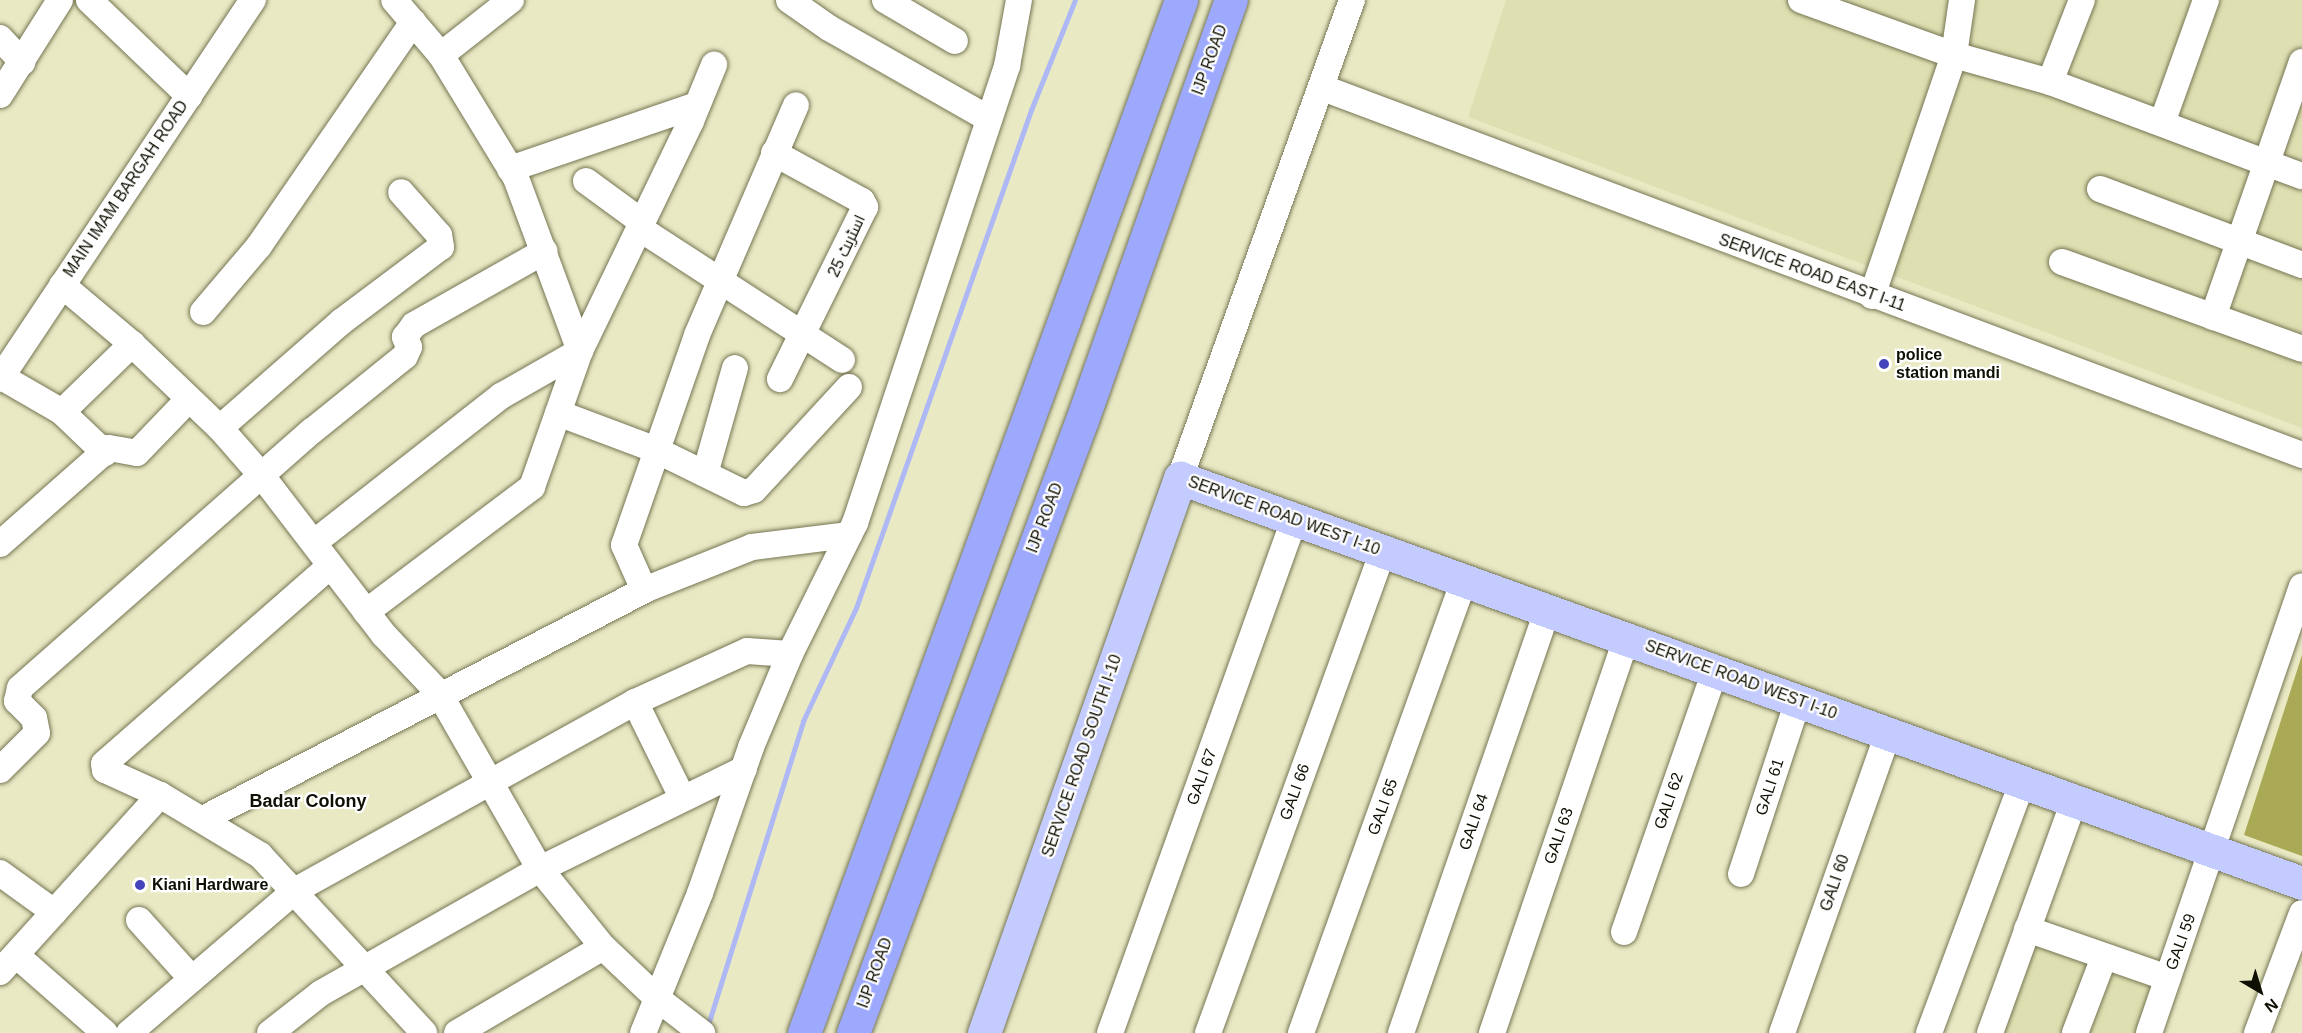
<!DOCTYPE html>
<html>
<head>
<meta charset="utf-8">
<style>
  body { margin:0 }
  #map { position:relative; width:2302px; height:1033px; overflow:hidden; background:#e9eac4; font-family:Arial,Cairo,sans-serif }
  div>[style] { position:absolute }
  .built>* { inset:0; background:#dfe0b2 }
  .forest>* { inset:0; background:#aaa956 }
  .stream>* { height:5px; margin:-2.5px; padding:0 2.5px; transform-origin:2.5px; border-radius:2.5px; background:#aeb8f4 }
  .roads { filter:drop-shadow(0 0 2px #757553) drop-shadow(0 0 2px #757553) }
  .minor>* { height:26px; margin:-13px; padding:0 13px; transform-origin:13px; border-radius:13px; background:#fff }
  .major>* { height:33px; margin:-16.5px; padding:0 16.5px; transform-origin:16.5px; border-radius:16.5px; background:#c4cbfe }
  .highway>* { height:33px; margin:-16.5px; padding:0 16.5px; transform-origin:16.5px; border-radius:16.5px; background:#9da9fd }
  .dots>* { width:16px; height:16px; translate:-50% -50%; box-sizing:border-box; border:3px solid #fff; border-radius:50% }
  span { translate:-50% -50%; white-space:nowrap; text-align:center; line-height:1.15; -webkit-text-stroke:4.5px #fff; paint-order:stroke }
  .street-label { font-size:16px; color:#0f0f03 }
  .poi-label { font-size:16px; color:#0f0f03; font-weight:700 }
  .left { translate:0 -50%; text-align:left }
  .neighbourhood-label { font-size:18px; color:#0f0f03; font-weight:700 }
  .north { position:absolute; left:2230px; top:961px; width:60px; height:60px; -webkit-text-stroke:4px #fff; paint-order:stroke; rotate:142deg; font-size:16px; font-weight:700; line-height:24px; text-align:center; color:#0f0f03 }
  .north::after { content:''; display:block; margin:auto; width:21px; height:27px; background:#0f0f03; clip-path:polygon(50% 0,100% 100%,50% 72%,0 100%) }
</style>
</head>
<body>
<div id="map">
  <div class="built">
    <div style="clip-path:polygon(1506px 0,2302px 0,2302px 428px,1468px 117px)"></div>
    <div style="clip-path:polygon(2022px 920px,2160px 968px,2138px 1033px,1978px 1033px)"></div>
  </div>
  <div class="forest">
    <div style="clip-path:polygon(2302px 655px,2302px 856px,2244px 835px)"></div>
  </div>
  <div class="stream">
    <div style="left:707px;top:1028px;width:322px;rotate:-72.6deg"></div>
    <div style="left:803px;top:721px;width:125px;rotate:-64.9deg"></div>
    <div style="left:856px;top:608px;width:528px;rotate:-70.64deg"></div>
    <div style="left:1031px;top:110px;width:118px;rotate:-68.2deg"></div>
  </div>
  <div class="roads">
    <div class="minor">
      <div style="left:89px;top:0;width:139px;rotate:43.8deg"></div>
      <div style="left:789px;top:0;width:49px;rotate:35deg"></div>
      <div style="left:829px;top:28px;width:184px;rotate:29.6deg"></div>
      <div style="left:885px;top:0;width:81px;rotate:30.4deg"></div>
      <div style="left:1801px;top:0;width:163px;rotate:19.8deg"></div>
      <div style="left:1954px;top:55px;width:100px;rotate:15.7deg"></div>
      <div style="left:2050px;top:82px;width:269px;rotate:20.5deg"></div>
      <div style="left:0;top:38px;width:33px;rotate:47deg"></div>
      <div style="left:441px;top:55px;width:89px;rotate:-38.2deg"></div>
      <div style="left:2050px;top:82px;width:88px;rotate:-68.7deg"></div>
      <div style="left:1323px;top:88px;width:1046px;rotate:20.55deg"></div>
      <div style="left:0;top:95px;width:112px;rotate:-57.7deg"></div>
      <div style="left:2162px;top:123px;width:131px;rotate:-70.3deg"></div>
      <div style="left:774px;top:153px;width:100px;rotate:28.6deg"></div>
      <div style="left:862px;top:201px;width:7px;rotate:63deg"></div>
      <div style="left:865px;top:207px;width:192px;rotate:116.3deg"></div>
      <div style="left:510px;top:169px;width:198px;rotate:-18.9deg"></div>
      <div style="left:586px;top:181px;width:69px;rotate:36.2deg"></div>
      <div style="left:2100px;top:189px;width:216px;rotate:20.6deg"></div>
      <div style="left:639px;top:228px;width:242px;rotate:33deg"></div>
      <div style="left:2062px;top:262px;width:255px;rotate:19.9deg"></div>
      <div style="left:62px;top:285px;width:92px;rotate:40.1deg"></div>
      <div style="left:132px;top:344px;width:122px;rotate:43.7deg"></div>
      <div style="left:220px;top:428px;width:64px;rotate:48.8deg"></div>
      <div style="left:262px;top:476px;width:200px;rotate:52.5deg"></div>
      <div style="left:384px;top:635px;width:80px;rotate:46.5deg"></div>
      <div style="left:439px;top:693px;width:203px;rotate:60.2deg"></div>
      <div style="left:540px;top:869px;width:100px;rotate:51.1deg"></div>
      <div style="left:603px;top:947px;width:76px;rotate:43.4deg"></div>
      <div style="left:658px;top:999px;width:56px;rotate:37.7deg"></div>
      <div style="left:1872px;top:296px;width:255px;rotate:-71.2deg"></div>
      <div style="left:1954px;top:55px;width:56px;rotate:-81.7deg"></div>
      <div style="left:203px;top:312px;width:87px;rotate:-49.7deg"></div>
      <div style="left:259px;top:246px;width:272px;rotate:-55.5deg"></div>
      <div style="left:2213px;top:317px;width:270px;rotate:-70.8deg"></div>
      <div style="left:0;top:376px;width:72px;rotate:30.1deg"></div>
      <div style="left:0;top:379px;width:456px;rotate:-56.3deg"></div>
      <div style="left:558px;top:413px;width:103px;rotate:20.6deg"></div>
      <div style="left:654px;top:449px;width:100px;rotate:26.1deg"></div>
      <div style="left:744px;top:493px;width:10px;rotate:-17deg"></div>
      <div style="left:754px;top:490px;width:140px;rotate:-47.3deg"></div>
      <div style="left:220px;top:428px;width:161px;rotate:-41.2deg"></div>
      <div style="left:341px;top:322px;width:125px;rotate:-36.9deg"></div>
      <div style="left:441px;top:247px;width:12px;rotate:-99deg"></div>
      <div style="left:439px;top:235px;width:57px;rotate:-131.5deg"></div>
      <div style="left:105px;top:453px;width:59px;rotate:-136.4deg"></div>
      <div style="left:62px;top:412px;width:98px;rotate:-44.2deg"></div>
      <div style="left:705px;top:474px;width:110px;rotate:-74.2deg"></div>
      <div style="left:1180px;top:478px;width:508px;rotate:-70.21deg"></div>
      <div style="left:325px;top:534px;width:224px;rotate:-38.1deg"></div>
      <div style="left:501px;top:396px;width:91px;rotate:-29.7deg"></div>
      <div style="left:580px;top:351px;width:255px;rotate:-64.2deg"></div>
      <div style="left:691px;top:121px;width:61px;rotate:-67.7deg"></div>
      <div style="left:0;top:544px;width:145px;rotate:-41.4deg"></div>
      <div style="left:109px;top:448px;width:28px;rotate:10deg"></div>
      <div style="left:137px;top:453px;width:72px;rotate:-46.1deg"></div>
      <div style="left:330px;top:566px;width:300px;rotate:138.8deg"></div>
      <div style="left:104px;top:764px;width:6px;rotate:81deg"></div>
      <div style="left:105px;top:770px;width:60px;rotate:24.4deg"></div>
      <div style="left:160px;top:795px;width:117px;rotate:31deg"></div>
      <div style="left:260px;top:855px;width:242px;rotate:47.3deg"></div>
      <div style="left:644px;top:590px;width:49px;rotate:-114deg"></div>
      <div style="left:624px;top:545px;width:222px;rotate:-70.8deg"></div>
      <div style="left:697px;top:335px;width:250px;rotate:-66.7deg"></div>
      <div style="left:366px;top:612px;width:208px;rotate:-37deg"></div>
      <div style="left:532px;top:487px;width:144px;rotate:-70.6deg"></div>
      <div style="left:580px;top:351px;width:184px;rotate:-110.3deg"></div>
      <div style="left:516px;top:178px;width:144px;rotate:-121.4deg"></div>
      <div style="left:441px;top:55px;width:72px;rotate:-130.5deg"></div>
      <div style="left:635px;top:702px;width:106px;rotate:63.7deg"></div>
      <div style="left:0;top:770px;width:52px;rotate:-45deg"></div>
      <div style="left:37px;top:733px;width:15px;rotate:-101deg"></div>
      <div style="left:34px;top:718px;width:24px;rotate:-135deg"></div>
      <div style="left:17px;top:701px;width:13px;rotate:-77deg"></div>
      <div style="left:20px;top:688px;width:389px;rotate:-41.4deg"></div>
      <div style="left:312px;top:431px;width:119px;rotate:-38.9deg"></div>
      <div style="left:405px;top:356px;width:10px;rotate:-66deg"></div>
      <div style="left:409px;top:347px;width:11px;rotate:-112deg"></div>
      <div style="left:405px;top:337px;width:15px;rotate:-53deg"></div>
      <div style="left:414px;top:325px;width:150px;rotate:-29.5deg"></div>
      <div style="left:203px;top:819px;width:497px;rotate:-27.4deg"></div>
      <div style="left:644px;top:590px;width:116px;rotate:-21.7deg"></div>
      <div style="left:752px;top:547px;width:98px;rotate:-7.1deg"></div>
      <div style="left:0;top:873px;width:67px;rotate:35.8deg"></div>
      <div style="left:1741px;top:874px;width:182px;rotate:-71.8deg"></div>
      <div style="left:139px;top:920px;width:79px;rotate:48.1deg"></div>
      <div style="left:2027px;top:929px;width:149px;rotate:19.2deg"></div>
      <div style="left:1624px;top:932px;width:277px;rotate:-70.8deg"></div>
      <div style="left:16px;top:955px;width:118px;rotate:41.2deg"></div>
      <div style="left:0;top:972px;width:239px;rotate:-47.9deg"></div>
      <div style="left:129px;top:1033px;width:220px;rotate:-40.6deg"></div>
      <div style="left:296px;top:890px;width:388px;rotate:-29deg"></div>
      <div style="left:635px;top:702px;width:123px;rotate:-24.5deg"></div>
      <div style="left:747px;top:651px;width:43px;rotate:4deg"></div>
      <div style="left:270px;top:1033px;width:65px;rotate:-38.1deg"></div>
      <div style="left:321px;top:993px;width:252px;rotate:-29.5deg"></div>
      <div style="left:540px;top:869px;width:227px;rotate:-26.1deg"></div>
      <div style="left:457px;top:1033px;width:169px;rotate:-30.5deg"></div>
      <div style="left:643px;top:1033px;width:151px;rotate:-67.8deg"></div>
      <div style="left:700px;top:893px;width:155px;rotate:-70.7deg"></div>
      <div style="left:751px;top:747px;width:101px;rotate:-67.2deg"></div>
      <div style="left:790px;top:654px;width:146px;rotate:-63.6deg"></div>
      <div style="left:855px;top:523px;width:482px;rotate:-71.6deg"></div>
      <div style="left:1007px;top:66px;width:67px;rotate:-79.7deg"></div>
      <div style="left:1110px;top:1033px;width:545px;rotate:-70.27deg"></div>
      <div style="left:1208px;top:1033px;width:513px;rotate:-70.05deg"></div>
      <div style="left:1301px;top:1033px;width:481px;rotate:-70.2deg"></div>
      <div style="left:1401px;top:1033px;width:447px;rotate:-70.9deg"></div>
      <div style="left:1492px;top:1033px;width:416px;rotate:-71.2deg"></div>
      <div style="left:1782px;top:1033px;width:317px;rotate:-70.5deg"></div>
      <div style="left:1929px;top:1033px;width:267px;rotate:-69.6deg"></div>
      <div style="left:1990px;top:1033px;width:247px;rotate:-70.1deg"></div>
      <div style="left:2075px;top:1033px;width:81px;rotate:-69.1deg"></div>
      <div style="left:2149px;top:1033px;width:472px;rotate:-71.1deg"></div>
      <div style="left:2257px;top:1033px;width:128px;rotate:-69.4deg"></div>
    </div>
    <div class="major">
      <div style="left:984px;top:1033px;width:589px;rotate:-70.55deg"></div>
      <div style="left:1180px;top:478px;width:1193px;rotate:19.85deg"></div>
    </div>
    <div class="highway">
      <div style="left:804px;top:1033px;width:1100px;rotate:-69.95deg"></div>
      <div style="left:853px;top:1033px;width:654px;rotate:-69.52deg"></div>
      <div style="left:1082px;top:420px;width:446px;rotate:-70.5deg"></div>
    </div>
  </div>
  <div class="dots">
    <div style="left:1884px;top:364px;background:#4445ba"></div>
    <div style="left:140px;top:885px;background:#4445ba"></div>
  </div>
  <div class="street-label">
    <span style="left:1210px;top:60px;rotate:-70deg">IJP ROAD</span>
    <span style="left:126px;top:189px;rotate:-56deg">MAIN IMAM BARGAH ROAD</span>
    <span style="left:847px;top:246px;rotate:-65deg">اسٹریٹ 25</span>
    <span style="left:1812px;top:273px;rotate:20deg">SERVICE ROAD EAST I-11</span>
    <span style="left:1284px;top:516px;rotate:20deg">SERVICE ROAD WEST I-10</span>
    <span style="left:1045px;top:518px;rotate:-69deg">IJP ROAD</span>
    <span style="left:1741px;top:680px;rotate:20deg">SERVICE ROAD WEST I-10</span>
    <span style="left:1082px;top:756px;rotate:-71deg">SERVICE ROAD SOUTH I-10</span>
    <span style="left:1202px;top:777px;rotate:-70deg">GALI 67</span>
    <span style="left:1770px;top:787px;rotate:-72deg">GALI 61</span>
    <span style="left:1295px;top:792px;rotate:-70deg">GALI 66</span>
    <span style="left:1669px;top:801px;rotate:-71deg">GALI 62</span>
    <span style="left:1383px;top:807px;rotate:-70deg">GALI 65</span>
    <span style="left:1474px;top:822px;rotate:-71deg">GALI 64</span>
    <span style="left:1559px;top:836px;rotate:-71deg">GALI 63</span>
    <span style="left:1835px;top:883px;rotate:-71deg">GALI 60</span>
    <span style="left:2181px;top:942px;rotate:-70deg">GALI 59</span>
    <span style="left:875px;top:973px;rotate:-70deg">IJP ROAD</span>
  </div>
  <div class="poi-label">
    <span class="left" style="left:1896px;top:364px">police<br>station mandi</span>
    <span class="left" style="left:152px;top:885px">Kiani Hardware</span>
  </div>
  <div class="neighbourhood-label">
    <span style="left:308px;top:801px">Badar Colony</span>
  </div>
  <div class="north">N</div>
</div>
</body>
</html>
